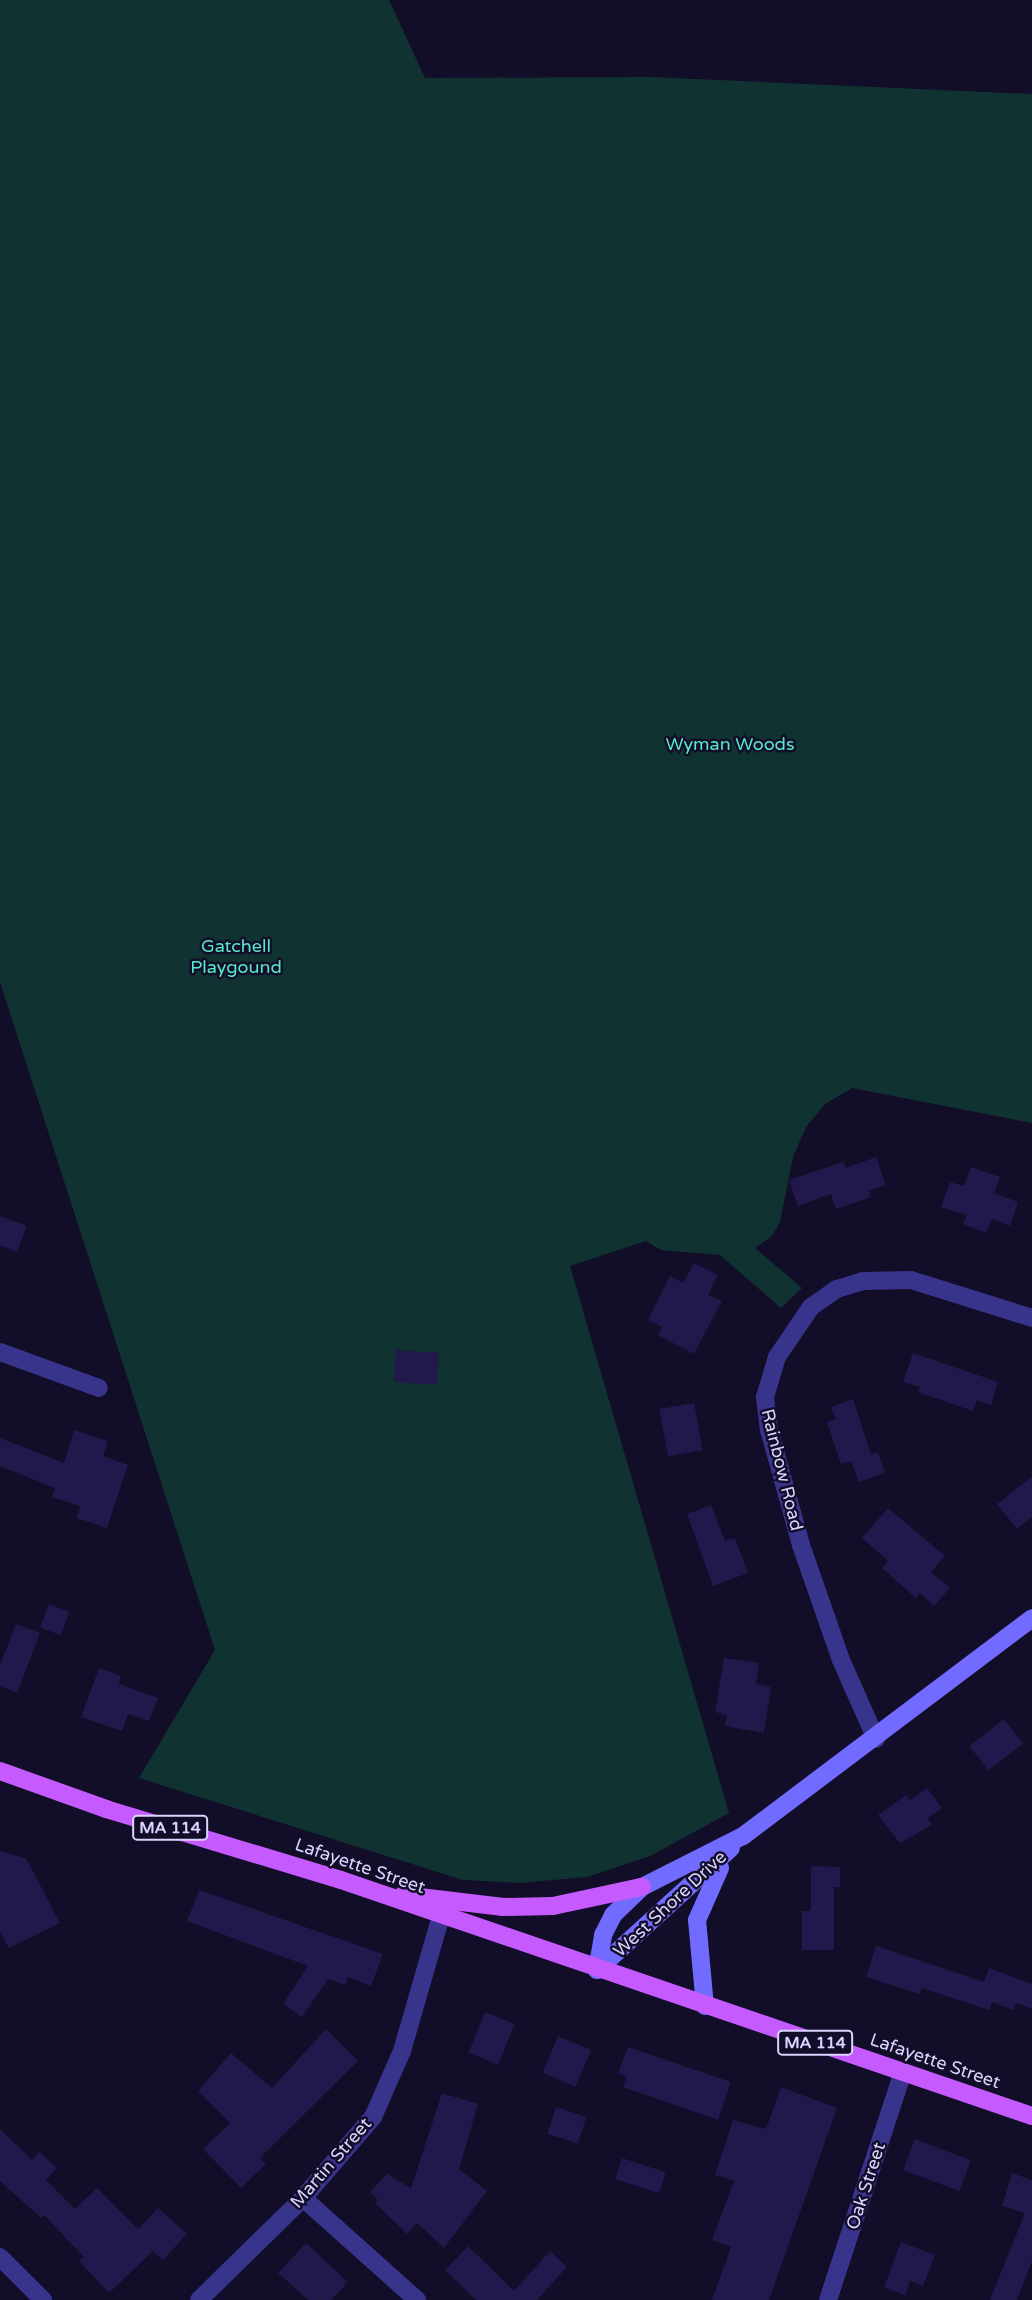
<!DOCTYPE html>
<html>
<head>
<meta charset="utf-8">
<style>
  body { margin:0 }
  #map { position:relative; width:1032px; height:2300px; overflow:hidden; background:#120d28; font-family:"Varela Round",sans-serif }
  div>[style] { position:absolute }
  .green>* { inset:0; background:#103332 }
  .building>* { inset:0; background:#23184b; transform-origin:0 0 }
  .street>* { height:18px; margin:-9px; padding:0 9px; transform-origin:9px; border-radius:9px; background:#39348b }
  .secondary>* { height:18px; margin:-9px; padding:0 9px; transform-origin:9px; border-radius:9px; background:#716bff }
  .primary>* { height:18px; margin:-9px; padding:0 9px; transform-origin:9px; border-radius:9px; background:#c55bff }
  span { translate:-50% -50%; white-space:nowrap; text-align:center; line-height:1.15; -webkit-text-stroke:5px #120d28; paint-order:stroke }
  .shield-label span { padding:2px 5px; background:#120d28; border:2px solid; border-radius:5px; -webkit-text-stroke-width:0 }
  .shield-label { font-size:16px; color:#dad4ff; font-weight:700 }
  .park-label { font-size:18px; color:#55eac7 }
  .street-label { font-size:18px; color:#dad4ff }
</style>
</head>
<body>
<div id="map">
  <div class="green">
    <div style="clip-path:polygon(0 0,389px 0,425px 78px,650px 77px,1032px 94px,1032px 1123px,852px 1088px,825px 1104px,806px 1127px,793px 1157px,780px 1222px,772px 1236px,755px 1248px,802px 1288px,781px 1308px,720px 1255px,661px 1250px,646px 1241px,570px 1266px,729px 1813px,650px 1856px,587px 1877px,519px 1883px,463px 1880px,139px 1778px,215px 1650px,0 982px)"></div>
  </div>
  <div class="building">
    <div style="clip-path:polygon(876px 1157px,886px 1185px,869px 1191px,871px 1197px,836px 1209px,831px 1194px,798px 1206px,789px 1180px,843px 1162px,846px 1168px)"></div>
    <div style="clip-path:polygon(971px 1167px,1000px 1177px,994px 1193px,1018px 1202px,1010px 1226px,992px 1219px,986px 1233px,963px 1224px,967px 1215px,941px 1207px,950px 1182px,964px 1186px)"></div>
    <div style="clip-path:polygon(0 1216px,27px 1226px,17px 1252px,0 1245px)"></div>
    <div style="clip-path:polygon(694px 1263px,718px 1275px,708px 1295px,722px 1301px,694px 1354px,658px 1335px,662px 1327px,648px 1320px,670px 1276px,683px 1283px)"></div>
    <div style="left:396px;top:1350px;width:43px;height:32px;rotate:4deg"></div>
    <div style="clip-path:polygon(913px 1353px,998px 1382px,991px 1405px,977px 1400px,973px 1411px,918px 1392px,920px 1387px,903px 1382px)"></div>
    <div style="clip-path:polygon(853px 1399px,871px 1454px,878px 1452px,885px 1473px,859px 1482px,851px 1461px,841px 1464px,827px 1422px,836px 1419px,831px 1407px)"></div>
    <div style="left:694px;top:1403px;width:48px;height:35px;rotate:80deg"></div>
    <div style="clip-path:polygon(74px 1430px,108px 1441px,103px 1456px,128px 1465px,107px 1528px,77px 1518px,80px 1506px,52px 1497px,55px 1488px,0 1466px,0 1438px,64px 1463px)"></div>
    <div style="clip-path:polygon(1032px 1477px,1032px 1517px,1017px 1529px,997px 1504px)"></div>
    <div style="clip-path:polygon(711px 1505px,725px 1541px,735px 1538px,748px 1573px,713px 1586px,687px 1514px)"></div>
    <div style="clip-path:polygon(888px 1508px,945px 1556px,931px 1572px,950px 1588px,934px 1606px,920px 1593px,916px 1598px,882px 1568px,888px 1561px,862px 1538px)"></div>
    <div style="left:49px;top:1604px;width:22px;height:25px;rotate:21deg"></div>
    <div style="clip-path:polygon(16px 1624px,40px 1633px,17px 1693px,0 1686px,0 1665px)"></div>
    <div style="clip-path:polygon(724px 1658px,759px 1663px,756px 1684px,771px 1687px,764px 1733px,725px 1726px,727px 1715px,715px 1712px)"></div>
    <div style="clip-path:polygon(99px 1668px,121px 1676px,119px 1684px,158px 1698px,149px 1721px,128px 1714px,122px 1731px,81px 1717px)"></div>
    <div style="left:1004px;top:1719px;width:31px;height:44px;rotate:52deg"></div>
    <div style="clip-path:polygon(927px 1788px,942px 1808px,928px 1818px,932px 1825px,900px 1843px,878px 1815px,906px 1795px,910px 1800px)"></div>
    <div style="clip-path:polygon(0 1851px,26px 1858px,60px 1923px,9px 1948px,0 1932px)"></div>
    <div style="clip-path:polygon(811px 1866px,840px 1867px,840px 1887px,834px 1887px,834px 1950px,802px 1950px,802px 1911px,811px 1911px)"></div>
    <div style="clip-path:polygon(199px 1890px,383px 1954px,371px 1986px,348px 1977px,345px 1985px,328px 1979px,302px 2017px,283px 2004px,308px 1966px,187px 1921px)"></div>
    <div style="clip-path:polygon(876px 1946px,984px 1982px,989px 1968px,1032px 1984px,1032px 2009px,1016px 2003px,1014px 2010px,992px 2002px,989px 2010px,922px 1988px,920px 1994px,866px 1977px)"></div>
    <div style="left:485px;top:2012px;width:32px;height:44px;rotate:22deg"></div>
    <div style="clip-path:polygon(326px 2029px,358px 2061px,260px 2158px,266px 2164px,241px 2188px,203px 2149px,230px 2123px,198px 2091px,231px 2053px,272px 2088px)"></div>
    <div style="left:558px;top:2036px;width:36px;height:40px;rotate:23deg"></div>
    <div style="clip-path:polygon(628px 2047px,731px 2082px,718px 2120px,623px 2087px,627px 2077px,618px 2073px)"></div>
    <div style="clip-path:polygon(781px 2087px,837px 2108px,769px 2300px,712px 2300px,731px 2247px,712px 2240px,734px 2181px,715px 2175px,733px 2120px,766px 2129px)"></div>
    <div style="clip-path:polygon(442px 2093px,478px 2104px,459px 2169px,487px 2191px,444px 2248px,417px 2223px,407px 2234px,375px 2203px,378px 2200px,370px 2192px,387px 2174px,411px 2188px)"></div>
    <div style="left:556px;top:2107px;width:32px;height:28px;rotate:18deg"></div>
    <div style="clip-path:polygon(0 2129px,32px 2160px,39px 2152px,57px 2168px,46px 2180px,75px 2209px,97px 2188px,138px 2229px,158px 2208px,187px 2234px,163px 2260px,153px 2251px,109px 2293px,79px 2261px,84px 2257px,44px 2215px,41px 2218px,0 2181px)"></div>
    <div style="left:915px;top:2139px;width:60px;height:33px;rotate:21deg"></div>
    <div style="left:622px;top:2158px;width:46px;height:22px;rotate:18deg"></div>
    <div style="clip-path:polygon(1012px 2173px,1032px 2180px,1032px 2261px,1017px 2300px,990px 2300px,1025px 2213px,1002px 2206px)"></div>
    <div style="clip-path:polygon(901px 2242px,935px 2255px,923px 2286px,910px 2281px,905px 2295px,884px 2287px)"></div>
    <div style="clip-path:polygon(306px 2243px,348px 2282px,331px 2300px,308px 2300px,278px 2273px)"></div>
    <div style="clip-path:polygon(468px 2246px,514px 2291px,550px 2251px,567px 2267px,537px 2300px,476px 2300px,445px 2270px)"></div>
  </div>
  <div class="street">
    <div style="left:0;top:1352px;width:105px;rotate:20deg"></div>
    <div style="left:876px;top:1739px;width:86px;rotate:-113.9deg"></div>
    <div style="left:841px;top:1660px;width:122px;rotate:-109.2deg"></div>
    <div style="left:801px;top:1545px;width:119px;rotate:-105.5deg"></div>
    <div style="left:769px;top:1430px;width:33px;rotate:-97deg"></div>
    <div style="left:765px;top:1397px;width:42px;rotate:-73.3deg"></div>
    <div style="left:777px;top:1357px;width:60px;rotate:-55.8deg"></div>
    <div style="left:811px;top:1307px;width:32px;rotate:-35deg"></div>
    <div style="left:837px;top:1289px;width:27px;rotate:-17deg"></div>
    <div style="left:863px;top:1281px;width:48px;rotate:-1.2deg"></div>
    <div style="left:911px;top:1280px;width:127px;rotate:17.4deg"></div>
    <div style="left:303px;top:2198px;width:153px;rotate:41.8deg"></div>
    <div style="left:0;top:2257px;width:61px;rotate:45deg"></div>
    <div style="left:199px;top:2300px;width:146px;rotate:-44.4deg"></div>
    <div style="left:303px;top:2198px;width:107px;rotate:-49.2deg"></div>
    <div style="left:373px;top:2117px;width:72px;rotate:-66.3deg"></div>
    <div style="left:402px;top:2051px;width:141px;rotate:-73.9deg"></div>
    <div style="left:828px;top:2300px;width:240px;rotate:-71.8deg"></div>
  </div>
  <div class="secondary">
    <div style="left:597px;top:1970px;width:36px;rotate:-80deg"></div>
    <div style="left:603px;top:1935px;width:22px;rotate:-63deg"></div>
    <div style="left:613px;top:1915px;width:40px;rotate:-44deg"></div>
    <div style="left:642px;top:1887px;width:113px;rotate:-26.8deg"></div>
    <div style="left:743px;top:1836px;width:362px;rotate:-37deg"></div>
    <div style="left:597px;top:1970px;width:181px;rotate:-42.3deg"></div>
    <div style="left:705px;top:2006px;width:86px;rotate:-95.3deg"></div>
    <div style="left:697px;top:1920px;width:57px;rotate:-66.1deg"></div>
  </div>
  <div class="primary">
    <div style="left:0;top:1771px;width:113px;rotate:19.7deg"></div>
    <div style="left:106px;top:1809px;width:245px;rotate:16.8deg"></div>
    <div style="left:341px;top:1880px;width:730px;rotate:18.86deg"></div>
    <div style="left:403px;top:1895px;width:101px;rotate:6.8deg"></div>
    <div style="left:503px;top:1907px;width:50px;rotate:-1.1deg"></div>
    <div style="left:553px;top:1906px;width:91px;rotate:-12.1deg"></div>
  </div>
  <div class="shield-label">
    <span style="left:170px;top:1828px">MA 114</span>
    <span style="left:815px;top:2043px">MA 114</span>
  </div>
  <div class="park-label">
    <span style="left:730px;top:744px">Wyman Woods</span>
    <span style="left:236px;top:957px">Gatchell<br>Playgound</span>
  </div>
  <div class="street-label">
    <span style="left:782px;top:1470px;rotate:76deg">Rainbow Road</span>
    <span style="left:360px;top:1866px;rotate:19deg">Lafayette Street</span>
    <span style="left:670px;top:1904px;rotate:-43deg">West Shore Drive</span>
    <span style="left:935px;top:2061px;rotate:19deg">Lafayette Street</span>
    <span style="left:331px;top:2163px;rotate:-49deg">Martin Street</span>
    <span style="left:866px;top:2186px;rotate:-72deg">Oak Street</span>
  </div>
</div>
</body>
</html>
